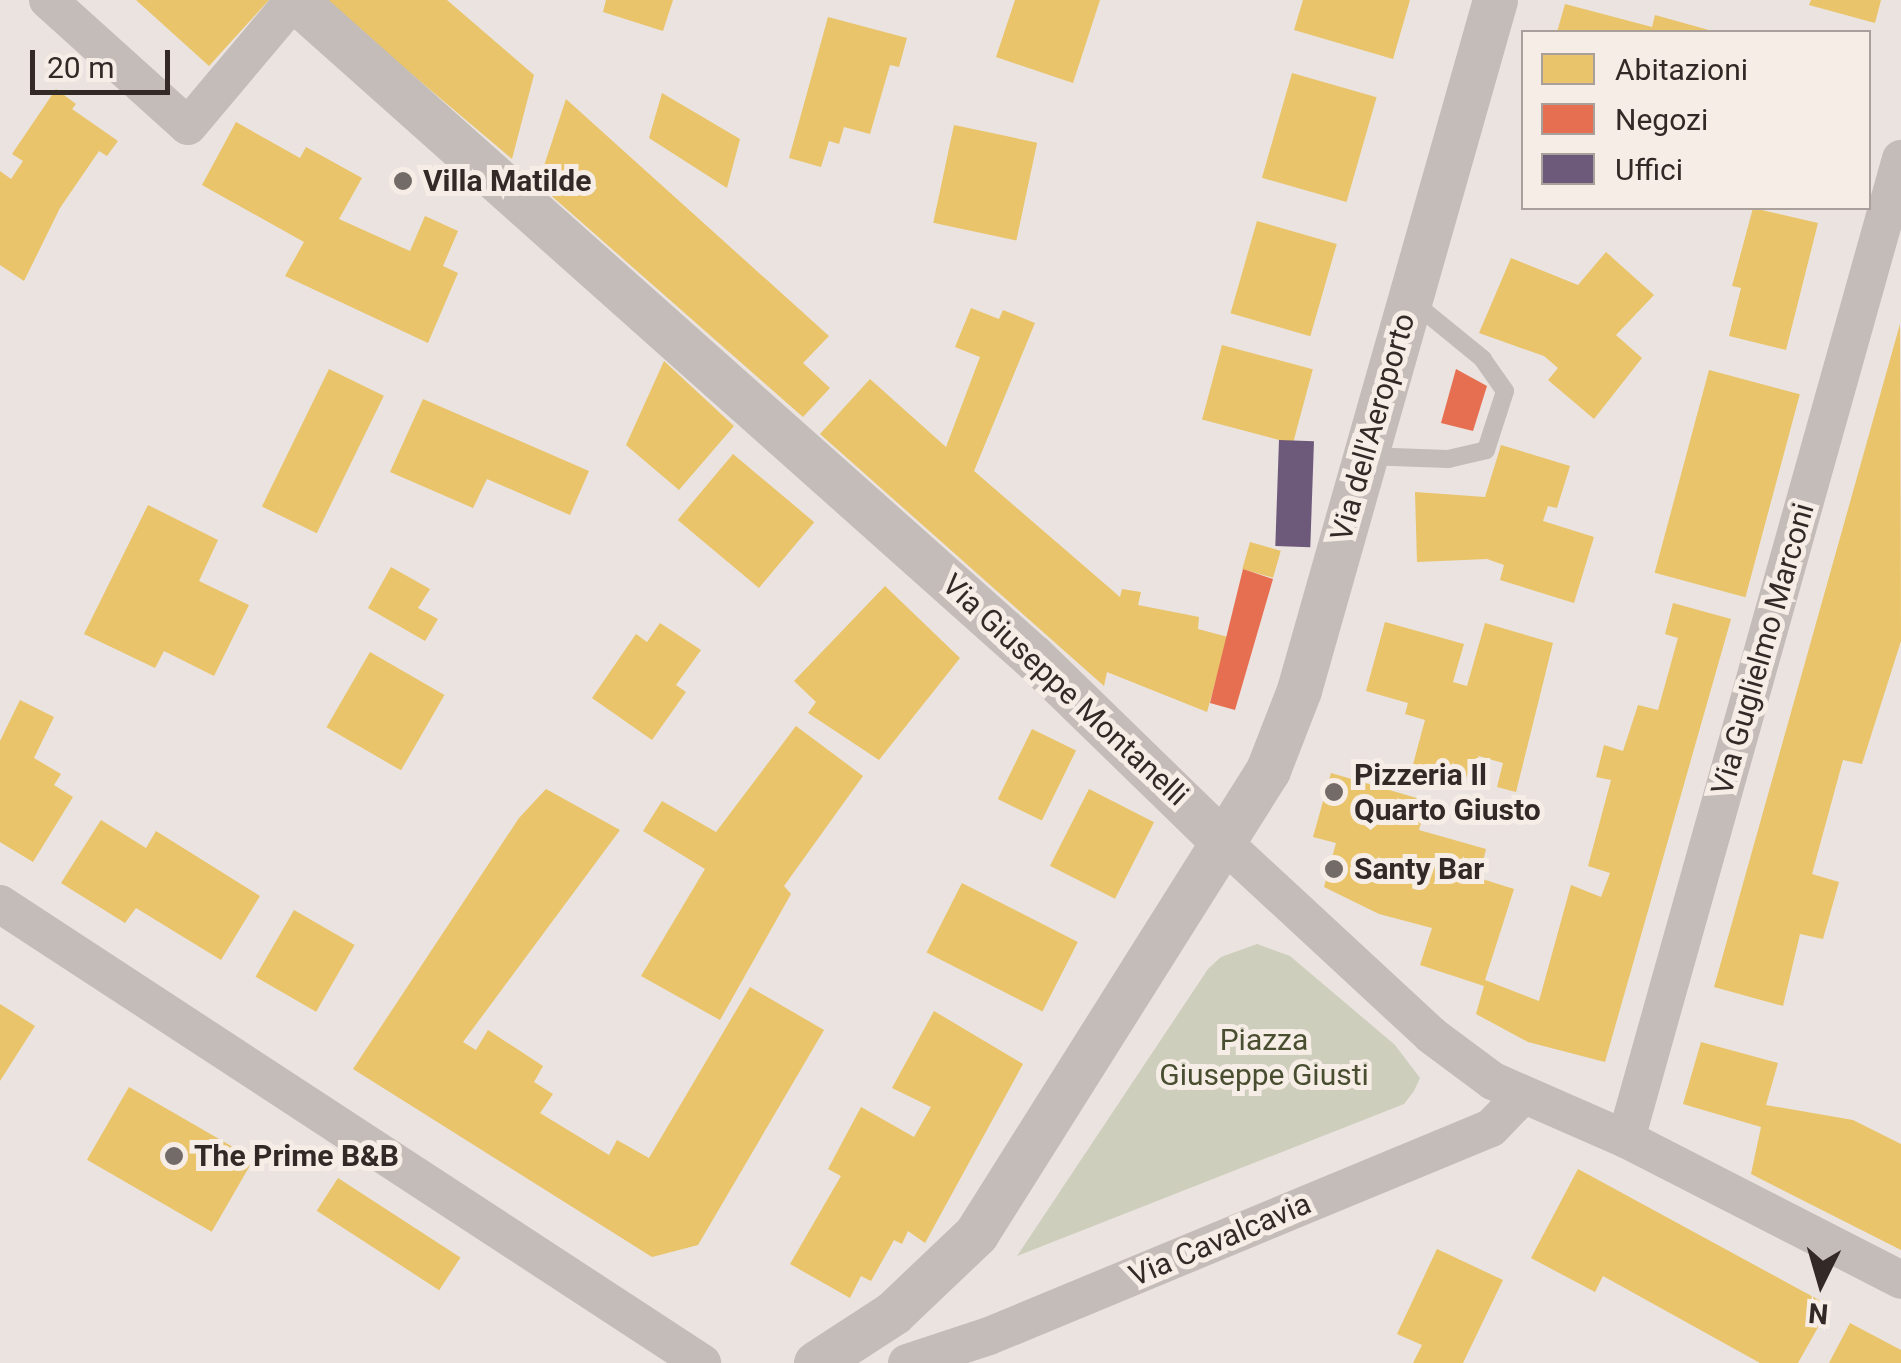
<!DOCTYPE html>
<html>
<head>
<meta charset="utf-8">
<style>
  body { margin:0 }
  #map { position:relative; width:1901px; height:1363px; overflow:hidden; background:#eae3df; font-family:Roboto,sans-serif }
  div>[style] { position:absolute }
  .green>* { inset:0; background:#cdcebb }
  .homes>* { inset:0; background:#e9c46a; transform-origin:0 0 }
  .shops>* { inset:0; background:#e76f51 }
  .offices>* { inset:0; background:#6d597a; transform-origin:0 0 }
  .service>* { height:18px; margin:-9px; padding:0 9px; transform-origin:9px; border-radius:9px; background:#c3bcb9 }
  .minor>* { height:38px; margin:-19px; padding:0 19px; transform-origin:19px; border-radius:19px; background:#c3bcb9 }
  .tertiary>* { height:45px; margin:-22.5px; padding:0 22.5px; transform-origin:22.5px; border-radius:22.5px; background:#c3bcb9 }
  .dots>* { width:28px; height:28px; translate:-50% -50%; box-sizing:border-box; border:5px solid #f7ede7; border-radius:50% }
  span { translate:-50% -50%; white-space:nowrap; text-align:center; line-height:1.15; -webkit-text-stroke:10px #f7ede7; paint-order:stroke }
  .poi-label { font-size:30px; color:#332a28; font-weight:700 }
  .left { translate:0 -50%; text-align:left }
  .street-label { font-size:30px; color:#332a28 }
  .park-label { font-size:30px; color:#484e2f }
  .legend { position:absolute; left:1521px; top:30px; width:350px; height:180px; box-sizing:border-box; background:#f7ede7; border:2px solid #a99f9b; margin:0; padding:12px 18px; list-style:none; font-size:30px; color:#332a28 }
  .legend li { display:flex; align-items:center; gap:20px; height:50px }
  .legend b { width:50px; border:2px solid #a99f9b }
  .north { position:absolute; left:1771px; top:1233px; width:100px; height:100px; -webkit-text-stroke:8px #f7ede7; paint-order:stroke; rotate:185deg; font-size:28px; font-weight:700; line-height:40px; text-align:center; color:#332a28 }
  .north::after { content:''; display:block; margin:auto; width:35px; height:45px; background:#332a28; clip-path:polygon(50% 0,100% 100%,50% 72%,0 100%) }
  .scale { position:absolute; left:30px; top:50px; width:140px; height:45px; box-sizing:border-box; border:5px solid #332a28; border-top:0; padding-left:12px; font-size:30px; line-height:35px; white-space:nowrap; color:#332a28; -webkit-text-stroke:8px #f7ede7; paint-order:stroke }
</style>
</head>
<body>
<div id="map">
  <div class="green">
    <div style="clip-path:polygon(1257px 944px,1290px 956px,1395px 1045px,1420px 1078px,1414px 1091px,1404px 1104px,1017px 1256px,1208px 969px,1221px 957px)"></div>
  </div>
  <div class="homes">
    <div style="clip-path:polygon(136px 0,269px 0,209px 66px)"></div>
    <div style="clip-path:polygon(324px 0,447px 0,534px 75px,512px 159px)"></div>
    <div style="clip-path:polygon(606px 0,673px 0,663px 31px,603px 12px)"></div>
    <div style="clip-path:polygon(1015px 0,1100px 0,1073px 83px,996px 57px)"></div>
    <div style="clip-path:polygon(1303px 0,1410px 0,1393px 59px,1294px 30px)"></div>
    <div style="clip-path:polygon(1811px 0,1881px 0,1875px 23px,1809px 5px)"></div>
    <div style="clip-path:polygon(1565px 4px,1652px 27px,1655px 15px,1716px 32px,1557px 32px)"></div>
    <div style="clip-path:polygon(828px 17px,907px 38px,899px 67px,890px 65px,870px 134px,844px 127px,839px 144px,829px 141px,821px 167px,789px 158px)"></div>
    <div style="left:1292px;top:73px;width:88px;height:109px;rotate:16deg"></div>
    <div style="clip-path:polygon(56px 89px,76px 104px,72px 109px,118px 141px,107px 156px,99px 151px,60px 208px,24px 281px,0 265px,0 171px,11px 179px,23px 161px,12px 154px)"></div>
    <div style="clip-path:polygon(662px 93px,740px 139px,727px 188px,649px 138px)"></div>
    <div style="clip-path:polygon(566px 99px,829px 336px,803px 363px,830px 388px,803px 417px,538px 184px)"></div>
    <div style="clip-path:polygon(236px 122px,300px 158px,306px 147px,362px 178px,339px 219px,410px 251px,425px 216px,458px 231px,443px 266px,458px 273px,428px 343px,285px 276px,304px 242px,202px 185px)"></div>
    <div style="left:954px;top:125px;width:85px;height:100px;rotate:12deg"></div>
    <div style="clip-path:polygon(1753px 208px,1818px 223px,1786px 350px,1729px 336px,1741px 288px,1732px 286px)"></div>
    <div style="left:1257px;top:221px;width:83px;height:96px;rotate:16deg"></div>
    <div style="clip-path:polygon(1606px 252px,1654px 295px,1616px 335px,1642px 358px,1594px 419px,1548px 380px,1558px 368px,1544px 356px,1479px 333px,1511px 258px,1578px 285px)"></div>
    <div style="clip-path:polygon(971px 308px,999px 319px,1003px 310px,1035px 323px,974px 471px,1120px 597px,1122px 589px,1141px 592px,1138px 605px,1199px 617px,1198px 629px,1228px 637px,1207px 712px,1107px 672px,1104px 686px,820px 434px,870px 379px,946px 447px,980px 357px,955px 347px)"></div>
    <div style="clip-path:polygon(1900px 324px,1901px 641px,1862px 764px,1843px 760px,1812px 874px,1839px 882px,1823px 939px,1800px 934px,1783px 1006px,1714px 987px)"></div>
    <div style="left:1222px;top:345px;width:94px;height:77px;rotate:15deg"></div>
    <div style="clip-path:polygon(664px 361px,734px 426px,679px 490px,626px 445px)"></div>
    <div style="left:329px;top:369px;width:61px;height:153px;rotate:26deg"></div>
    <div style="left:1709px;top:370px;width:94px;height:210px;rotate:15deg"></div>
    <div style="clip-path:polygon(423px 399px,589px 471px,570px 515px,487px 479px,473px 508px,390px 472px)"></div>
    <div style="clip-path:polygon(1501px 445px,1570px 466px,1557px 508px,1548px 506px,1543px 521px,1594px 537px,1574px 603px,1500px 580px,1504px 565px,1487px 559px,1417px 562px,1415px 492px,1485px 497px)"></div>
    <div style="left:733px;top:454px;width:106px;height:86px;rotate:40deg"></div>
    <div style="clip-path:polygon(148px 505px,218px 540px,199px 581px,249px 605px,214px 676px,164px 651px,155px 668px,84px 634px)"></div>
    <div style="left:1250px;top:542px;width:32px;height:28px;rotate:16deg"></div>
    <div style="clip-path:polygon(391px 567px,430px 589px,418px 608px,438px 619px,425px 641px,368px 608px)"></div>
    <div style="clip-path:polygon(885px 586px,960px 658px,879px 760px,808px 713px,816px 702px,794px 681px)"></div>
    <div style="clip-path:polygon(1673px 603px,1731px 619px,1605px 1062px,1528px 1042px,1476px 1014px,1484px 986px,1420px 965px,1432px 928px,1379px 914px,1324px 887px,1336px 843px,1313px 837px,1331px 773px,1427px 801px,1419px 830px,1486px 849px,1479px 878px,1514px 889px,1485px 980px,1539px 1001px,1571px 885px,1601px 897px,1610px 873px,1588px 866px,1611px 780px,1596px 777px,1604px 745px,1623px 751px,1638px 705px,1658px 710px,1678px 638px,1665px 634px)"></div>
    <div style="clip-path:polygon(1385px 622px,1464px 644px,1453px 682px,1467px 686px,1485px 623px,1553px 643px,1516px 792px,1497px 787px,1503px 763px,1479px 756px,1463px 783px,1412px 768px,1425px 720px,1405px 714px,1408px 703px,1366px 691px)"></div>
    <div style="clip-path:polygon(660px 623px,701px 650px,676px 685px,686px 692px,652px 740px,592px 698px,636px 634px,647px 642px)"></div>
    <div style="left:370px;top:652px;width:86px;height:87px;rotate:30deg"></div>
    <div style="clip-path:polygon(20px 700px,54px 717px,34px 758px,61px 774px,54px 785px,73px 797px,33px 862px,0 842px,0 741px)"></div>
    <div style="clip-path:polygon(796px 726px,863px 776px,784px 886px,791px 894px,720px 1020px,641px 976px,705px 869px,643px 831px,662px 801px,716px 832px)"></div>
    <div style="left:1032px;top:729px;width:49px;height:78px;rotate:26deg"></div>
    <div style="clip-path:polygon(546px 789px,620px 830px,463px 1042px,476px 1050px,488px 1030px,543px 1066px,534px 1082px,553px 1094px,540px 1113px,609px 1155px,617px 1140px,649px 1158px,750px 987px,824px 1030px,698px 1245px,652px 1257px,353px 1069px,519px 818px)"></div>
    <div style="left:1089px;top:789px;width:73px;height:86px;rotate:27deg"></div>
    <div style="clip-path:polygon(101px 820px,146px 848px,156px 831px,260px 896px,221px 960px,136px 908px,125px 923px,61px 883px)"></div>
    <div style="left:962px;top:883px;width:130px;height:78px;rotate:27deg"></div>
    <div style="left:294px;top:910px;width:70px;height:77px;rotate:30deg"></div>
    <div style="clip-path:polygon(0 1004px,35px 1026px,0 1081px)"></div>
    <div style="clip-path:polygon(934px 1011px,1023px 1064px,925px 1243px,908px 1231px,902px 1244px,894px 1240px,871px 1281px,861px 1276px,850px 1298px,790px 1264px,841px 1176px,828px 1169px,861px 1107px,914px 1137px,931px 1107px,892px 1088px)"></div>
    <div style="clip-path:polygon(1701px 1042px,1778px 1063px,1766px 1105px,1853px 1120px,1901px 1144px,1901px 1250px,1751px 1174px,1761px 1127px,1683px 1104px)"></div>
    <div style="left:129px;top:1087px;width:144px;height:84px;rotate:30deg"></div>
    <div style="clip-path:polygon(1578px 1169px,1830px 1306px,1798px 1363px,1760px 1363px,1603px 1276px,1595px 1292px,1531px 1258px)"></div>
    <div style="left:338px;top:1178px;width:146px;height:39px;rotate:33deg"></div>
    <div style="clip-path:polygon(1437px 1249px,1503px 1280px,1463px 1363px,1413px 1363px,1422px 1345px,1397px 1334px)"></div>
    <div style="clip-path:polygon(1850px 1323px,1901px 1350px,1901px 1363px,1829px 1363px)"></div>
  </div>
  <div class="shops">
    <div style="clip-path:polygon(1456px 369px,1487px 386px,1473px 431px,1441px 423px)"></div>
    <div style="clip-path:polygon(1243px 569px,1273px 579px,1235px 710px,1210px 703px)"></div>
  </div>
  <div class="offices">
    <div style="left:1279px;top:440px;width:35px;height:106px;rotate:2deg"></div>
  </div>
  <div class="service">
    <div style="left:1365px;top:456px;width:83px;rotate:2.1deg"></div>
    <div style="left:1448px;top:459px;width:39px;rotate:-13deg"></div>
    <div style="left:1486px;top:450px;width:62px;rotate:-72.1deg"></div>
    <div style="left:1505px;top:391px;width:39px;rotate:-125deg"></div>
    <div style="left:1483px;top:359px;width:92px;rotate:-140.8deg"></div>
  </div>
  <div class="minor">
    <div style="left:48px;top:0;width:188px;rotate:42deg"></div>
    <div style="left:188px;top:126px;width:165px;rotate:-49.9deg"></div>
    <div style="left:1225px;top:844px;width:281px;rotate:42.8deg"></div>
    <div style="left:1431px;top:1035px;width:77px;rotate:36.6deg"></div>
    <div style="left:1493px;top:1081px;width:145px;rotate:23.6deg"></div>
    <div style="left:1626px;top:1139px;width:309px;rotate:27.1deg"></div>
    <div style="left:0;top:904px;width:839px;rotate:33.18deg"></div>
    <div style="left:1626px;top:1139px;width:1018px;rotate:-74.33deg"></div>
    <div style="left:907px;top:1363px;width:86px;rotate:-18.2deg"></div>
    <div style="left:989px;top:1336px;width:543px;rotate:-22.51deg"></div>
    <div style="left:1491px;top:1128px;width:42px;rotate:-46deg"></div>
  </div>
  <div class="tertiary">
    <div style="left:295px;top:0;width:988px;rotate:41.68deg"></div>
    <div style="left:1033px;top:657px;width:268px;rotate:44.2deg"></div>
    <div style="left:816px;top:1363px;width:92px;rotate:-33deg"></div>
    <div style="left:893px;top:1313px;width:115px;rotate:-43.6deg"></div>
    <div style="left:976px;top:1234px;width:548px;rotate:-57.82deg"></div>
    <div style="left:1268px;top:770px;width:86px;rotate:-68.8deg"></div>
    <div style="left:1299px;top:690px;width:717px;rotate:-74.14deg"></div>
  </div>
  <div class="dots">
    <div style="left:403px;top:181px;background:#736b68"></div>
    <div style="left:1334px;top:792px;background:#736b68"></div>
    <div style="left:1334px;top:869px;background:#736b68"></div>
    <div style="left:174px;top:1156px;background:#736b68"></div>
  </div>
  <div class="poi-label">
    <span class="left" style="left:423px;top:181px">Villa Matilde</span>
    <span class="left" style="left:1354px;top:792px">Pizzeria Il<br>Quarto Giusto</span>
    <span class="left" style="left:1354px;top:869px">Santy Bar</span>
    <span class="left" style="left:194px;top:1156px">The Prime B&amp;B</span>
  </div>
  <div class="street-label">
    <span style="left:1373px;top:427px;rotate:-74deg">Via dell'Aeroporto</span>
    <span style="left:1763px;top:649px;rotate:-74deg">Via Guglielmo Marconi</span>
    <span style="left:1065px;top:690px;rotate:43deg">Via Giuseppe Montanelli</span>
    <span style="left:1220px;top:1240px;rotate:-23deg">Via Cavalcavia</span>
  </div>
  <div class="park-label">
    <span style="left:1264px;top:1057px">Piazza<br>Giuseppe Giusti</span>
  </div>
  <ul class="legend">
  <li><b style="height:28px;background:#e9c46a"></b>Abitazioni</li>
  <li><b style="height:28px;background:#e76f51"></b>Negozi</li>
  <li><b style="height:28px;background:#6d597a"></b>Uffici</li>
  </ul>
  <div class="north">N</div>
  <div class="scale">20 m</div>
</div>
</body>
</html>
